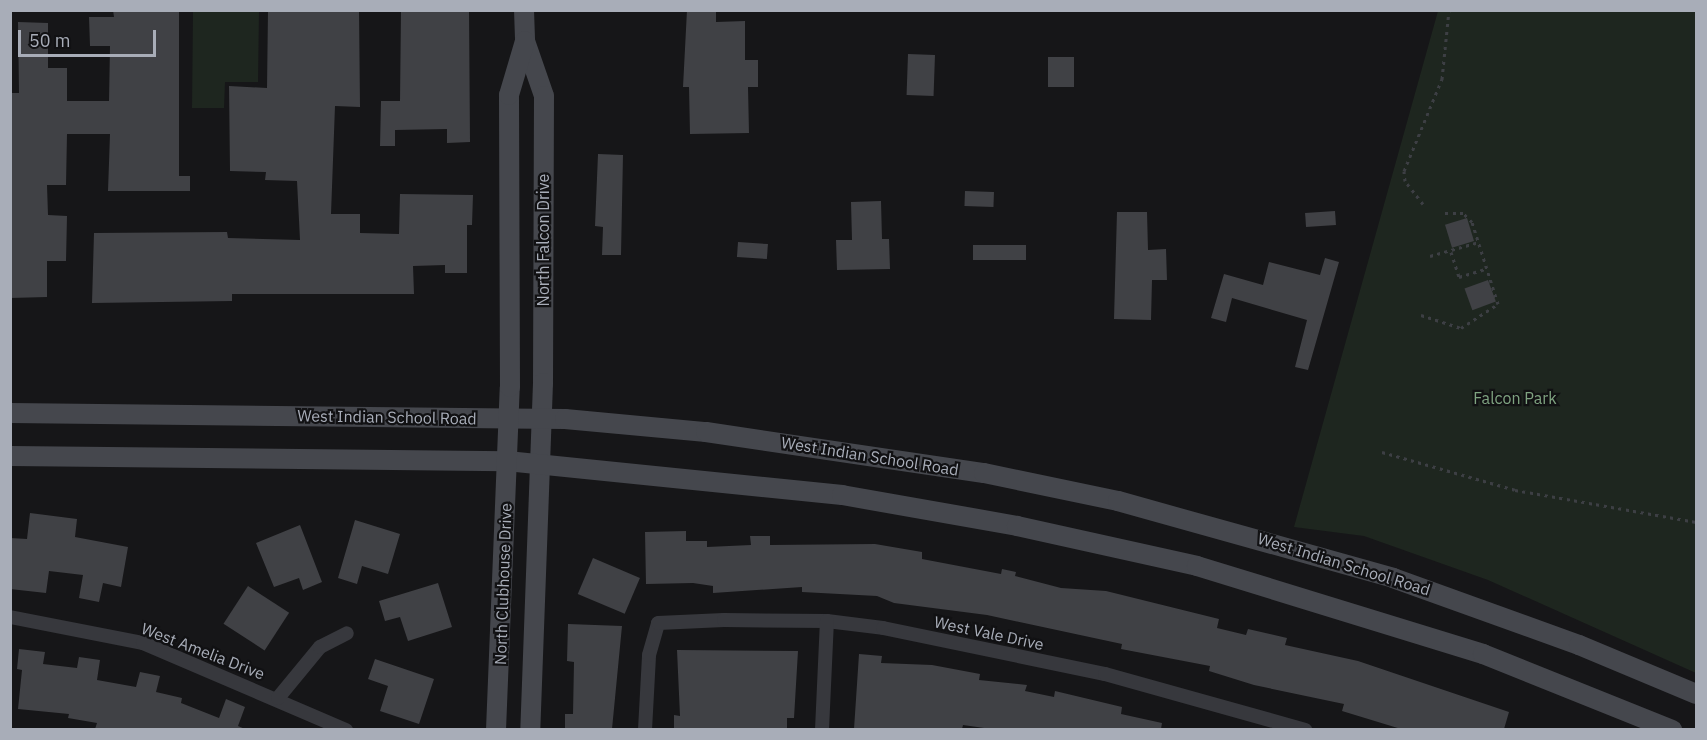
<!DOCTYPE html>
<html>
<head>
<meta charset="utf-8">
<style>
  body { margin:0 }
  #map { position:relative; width:1707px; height:740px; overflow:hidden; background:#161618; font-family:"IBM Plex Sans",sans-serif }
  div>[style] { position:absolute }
  .green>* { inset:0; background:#1e261f }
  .building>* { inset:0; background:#404145; transform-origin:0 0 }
  .path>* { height:3px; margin-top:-1.5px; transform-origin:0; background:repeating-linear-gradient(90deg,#3d3f44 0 3px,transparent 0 7.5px) }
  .street>* { height:14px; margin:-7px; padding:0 7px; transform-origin:7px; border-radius:7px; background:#37383d }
  .secondary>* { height:20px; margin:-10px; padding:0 10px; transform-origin:10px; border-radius:10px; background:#45474d }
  span { translate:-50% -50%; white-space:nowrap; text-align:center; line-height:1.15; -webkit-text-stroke:4.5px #111113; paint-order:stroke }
  .street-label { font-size:16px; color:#a8adb8 }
  .park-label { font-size:16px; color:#7fa381 }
  .frame { position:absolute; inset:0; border:12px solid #a8adb8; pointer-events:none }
  .scale { position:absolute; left:18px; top:30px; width:138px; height:27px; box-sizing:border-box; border:3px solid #a8adb8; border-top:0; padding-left:8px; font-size:18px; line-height:21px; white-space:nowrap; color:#a8adb8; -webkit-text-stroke:4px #111113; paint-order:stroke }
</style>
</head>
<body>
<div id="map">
  <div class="green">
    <div style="clip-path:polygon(193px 11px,259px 11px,258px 82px,225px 82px,224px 108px,192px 108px)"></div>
    <div style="clip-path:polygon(1438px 11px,1696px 11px,1696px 673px,1488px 580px,1364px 536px,1294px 527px)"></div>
  </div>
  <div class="building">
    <div style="clip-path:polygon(113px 10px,179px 10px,179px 176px,190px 176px,190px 191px,108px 191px,110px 134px,67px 134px,66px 185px,47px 185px,48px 215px,67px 216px,66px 261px,47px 261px,47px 297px,10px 298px,10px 93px,19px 93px,18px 22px,48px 23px,48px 68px,67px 68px,67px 101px,109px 101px,110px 46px,90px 46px,89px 17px,114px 17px)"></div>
    <div style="clip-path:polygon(268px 10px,359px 10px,360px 107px,335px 106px,331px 214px,360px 214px,360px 233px,399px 234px,400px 194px,473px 195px,472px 225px,467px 225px,467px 273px,445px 273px,445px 265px,413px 266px,414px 294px,232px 294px,232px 301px,92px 303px,94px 233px,227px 232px,228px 238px,300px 240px,297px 181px,265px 180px,266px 172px,230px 171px,229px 86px,267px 88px)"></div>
    <div style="clip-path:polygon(401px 10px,469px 10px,470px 142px,447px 143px,447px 129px,395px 130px,395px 146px,380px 146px,381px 101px,400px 101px)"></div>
    <div style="clip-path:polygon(687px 10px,716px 10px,716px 22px,745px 21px,745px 60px,758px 60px,758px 87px,748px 87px,749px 133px,690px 134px,689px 87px,683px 87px)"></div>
    <div style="left:908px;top:54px;width:27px;height:41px;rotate:2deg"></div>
    <div style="left:1074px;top:57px;width:30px;height:26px;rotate:90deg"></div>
    <div style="clip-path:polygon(598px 154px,623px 155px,621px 255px,602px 255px,603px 227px,595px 226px)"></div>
    <div style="left:965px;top:191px;width:29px;height:15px;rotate:2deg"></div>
    <div style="clip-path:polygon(881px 201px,882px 239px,889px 239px,890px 269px,837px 270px,836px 240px,852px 240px,851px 202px)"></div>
    <div style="left:1335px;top:211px;width:14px;height:30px;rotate:86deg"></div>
    <div style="clip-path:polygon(1117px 212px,1147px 212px,1148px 250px,1166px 249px,1167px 280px,1152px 280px,1151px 320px,1114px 319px)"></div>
    <div style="left:1467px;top:218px;width:24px;height:23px;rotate:73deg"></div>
    <div style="left:738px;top:242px;width:30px;height:15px;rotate:4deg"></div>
    <div style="left:973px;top:245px;width:53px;height:15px"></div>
    <div style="clip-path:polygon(1325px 258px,1339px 262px,1308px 370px,1295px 367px,1307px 320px,1232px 298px,1226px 322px,1211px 318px,1224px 274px,1263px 285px,1269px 262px,1320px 275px)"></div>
    <div style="left:1488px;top:280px;width:23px;height:25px;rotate:70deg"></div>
    <div style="clip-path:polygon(30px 513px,77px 519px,75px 537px,128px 547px,121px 587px,103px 583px,99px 602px,79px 598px,83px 575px,49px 571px,46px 593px,10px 589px,10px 538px,27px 539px)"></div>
    <div style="clip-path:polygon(355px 520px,400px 534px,388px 574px,362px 566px,357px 584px,338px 578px)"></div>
    <div style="clip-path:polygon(300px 525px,322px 582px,303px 590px,299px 578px,274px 587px,256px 543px)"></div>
    <div style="clip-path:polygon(686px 531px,686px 541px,707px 541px,707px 547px,751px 545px,750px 536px,770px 536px,770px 545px,875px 544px,922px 552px,922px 559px,1001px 574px,1002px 569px,1016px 572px,1015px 576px,1061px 588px,1106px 591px,1219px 619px,1217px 628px,1246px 635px,1248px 629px,1287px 638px,1285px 645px,1358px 661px,1509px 712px,1504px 729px,1401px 729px,1342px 711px,1344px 704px,1254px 685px,1209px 671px,1210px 666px,1121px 649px,1122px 644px,987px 615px,894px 603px,877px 596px,802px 592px,802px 587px,713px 593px,713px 586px,693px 583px,646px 584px,645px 532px)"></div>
    <div style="left:593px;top:558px;width:51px;height:39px;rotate:23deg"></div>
    <div style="clip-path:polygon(438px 583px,452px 627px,408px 641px,400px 617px,385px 621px,379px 601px)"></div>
    <div style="left:248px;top:586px;width:49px;height:45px;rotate:33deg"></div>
    <div style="clip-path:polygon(568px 624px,622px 626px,612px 729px,565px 729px,565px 714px,573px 714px,574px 662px,567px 661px)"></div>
    <div style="clip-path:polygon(19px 649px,45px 652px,43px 664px,77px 668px,79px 657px,100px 660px,97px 680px,136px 687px,140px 672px,160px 676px,156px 692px,182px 698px,181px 703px,219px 718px,226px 699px,245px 707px,238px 726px,245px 729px,95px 729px,97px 723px,68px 718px,69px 714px,18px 709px,22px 670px,17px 669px)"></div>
    <div style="clip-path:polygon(677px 650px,798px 651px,794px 718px,787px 718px,787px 729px,674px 729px,674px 715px,680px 716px)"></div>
    <div style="clip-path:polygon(859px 654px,882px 656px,881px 663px,932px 665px,980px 674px,979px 680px,1027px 685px,1025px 691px,1054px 697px,1055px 691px,1122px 707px,1121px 714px,1162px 723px,1161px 729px,991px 729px,963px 725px,962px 729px,854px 729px)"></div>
    <div style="clip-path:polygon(375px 659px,434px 679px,419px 724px,380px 711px,388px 686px,368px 679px)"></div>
  </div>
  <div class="path">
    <div style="left:1423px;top:204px;width:29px;rotate:-128deg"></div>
    <div style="left:1405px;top:181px;width:10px;rotate:-96deg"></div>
    <div style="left:1404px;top:171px;width:100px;rotate:-67.6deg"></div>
    <div style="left:1442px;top:79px;width:69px;rotate:-84.2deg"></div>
    <div style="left:1451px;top:252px;width:26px;rotate:72deg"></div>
    <div style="left:1459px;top:277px;width:30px;rotate:-17deg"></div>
    <div style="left:1430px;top:256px;width:51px;rotate:-15.9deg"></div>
    <div style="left:1421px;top:315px;width:42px;rotate:18deg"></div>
    <div style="left:1461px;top:328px;width:44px;rotate:-33deg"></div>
    <div style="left:1498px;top:304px;width:86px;rotate:-107.6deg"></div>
    <div style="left:1472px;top:222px;width:13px;rotate:-135deg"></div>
    <div style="left:1463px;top:213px;width:21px;rotate:180deg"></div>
    <div style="left:1382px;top:452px;width:138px;rotate:15.9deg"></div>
    <div style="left:1515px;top:490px;width:184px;rotate:10deg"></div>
  </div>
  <div class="street">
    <div style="left:10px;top:617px;width:136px;rotate:11.1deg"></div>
    <div style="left:143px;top:643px;width:221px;rotate:23.2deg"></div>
    <div style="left:278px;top:698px;width:66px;rotate:-50.5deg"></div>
    <div style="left:320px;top:647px;width:30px;rotate:-27deg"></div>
    <div style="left:645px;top:730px;width:75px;rotate:-86.9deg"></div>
    <div style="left:649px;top:655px;width:33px;rotate:-74deg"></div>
    <div style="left:658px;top:623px;width:66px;rotate:-2.6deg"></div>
    <div style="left:724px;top:620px;width:103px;rotate:0.6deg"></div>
    <div style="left:827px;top:621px;width:56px;rotate:7.1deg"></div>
    <div style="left:883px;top:628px;width:227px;rotate:11.7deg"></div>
    <div style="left:1105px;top:674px;width:208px;rotate:15.6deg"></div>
    <div style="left:822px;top:730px;width:109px;rotate:-87.4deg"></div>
  </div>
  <div class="secondary">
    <div style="left:524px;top:10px;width:31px;rotate:88deg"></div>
    <div style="left:525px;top:41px;width:58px;rotate:70.9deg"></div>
    <div style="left:544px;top:96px;width:287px;rotate:90.2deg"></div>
    <div style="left:543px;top:383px;width:347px;rotate:92.1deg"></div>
    <div style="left:10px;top:413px;width:555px;rotate:0.62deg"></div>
    <div style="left:565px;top:419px;width:142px;rotate:5.3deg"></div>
    <div style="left:706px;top:432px;width:281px;rotate:8.4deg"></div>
    <div style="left:984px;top:473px;width:137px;rotate:11.8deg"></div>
    <div style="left:1118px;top:501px;width:286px;rotate:15.6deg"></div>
    <div style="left:1393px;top:578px;width:198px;rotate:19.8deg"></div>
    <div style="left:1579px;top:645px;width:127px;rotate:22.7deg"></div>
    <div style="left:10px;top:456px;width:497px;rotate:0.6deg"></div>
    <div style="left:507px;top:461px;width:337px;rotate:5.8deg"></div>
    <div style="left:842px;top:495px;width:178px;rotate:10deg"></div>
    <div style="left:1017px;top:526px;width:184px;rotate:12.5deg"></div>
    <div style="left:1197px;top:566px;width:299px;rotate:17.1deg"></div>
    <div style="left:1483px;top:654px;width:204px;rotate:21.9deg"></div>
    <div style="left:496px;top:730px;width:343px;rotate:-87.7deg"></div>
    <div style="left:510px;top:387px;width:292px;rotate:-90.2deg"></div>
    <div style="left:509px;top:95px;width:56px;rotate:-73.5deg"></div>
  </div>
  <div class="street-label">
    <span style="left:543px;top:240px;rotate:-90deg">North Falcon Drive</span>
    <span style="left:387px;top:417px;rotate:1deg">West Indian School Road</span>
    <span style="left:870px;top:456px;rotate:9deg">West Indian School Road</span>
    <span style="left:1344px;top:564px;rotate:17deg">West Indian School Road</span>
    <span style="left:503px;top:584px;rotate:-88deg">North Clubhouse Drive</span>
    <span style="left:989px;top:633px;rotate:12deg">West Vale Drive</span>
    <span style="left:203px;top:651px;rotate:21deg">West Amelia Drive</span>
  </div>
  <div class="park-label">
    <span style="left:1515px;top:398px">Falcon Park</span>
  </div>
  <div class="frame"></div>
  <div class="scale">50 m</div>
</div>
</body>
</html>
